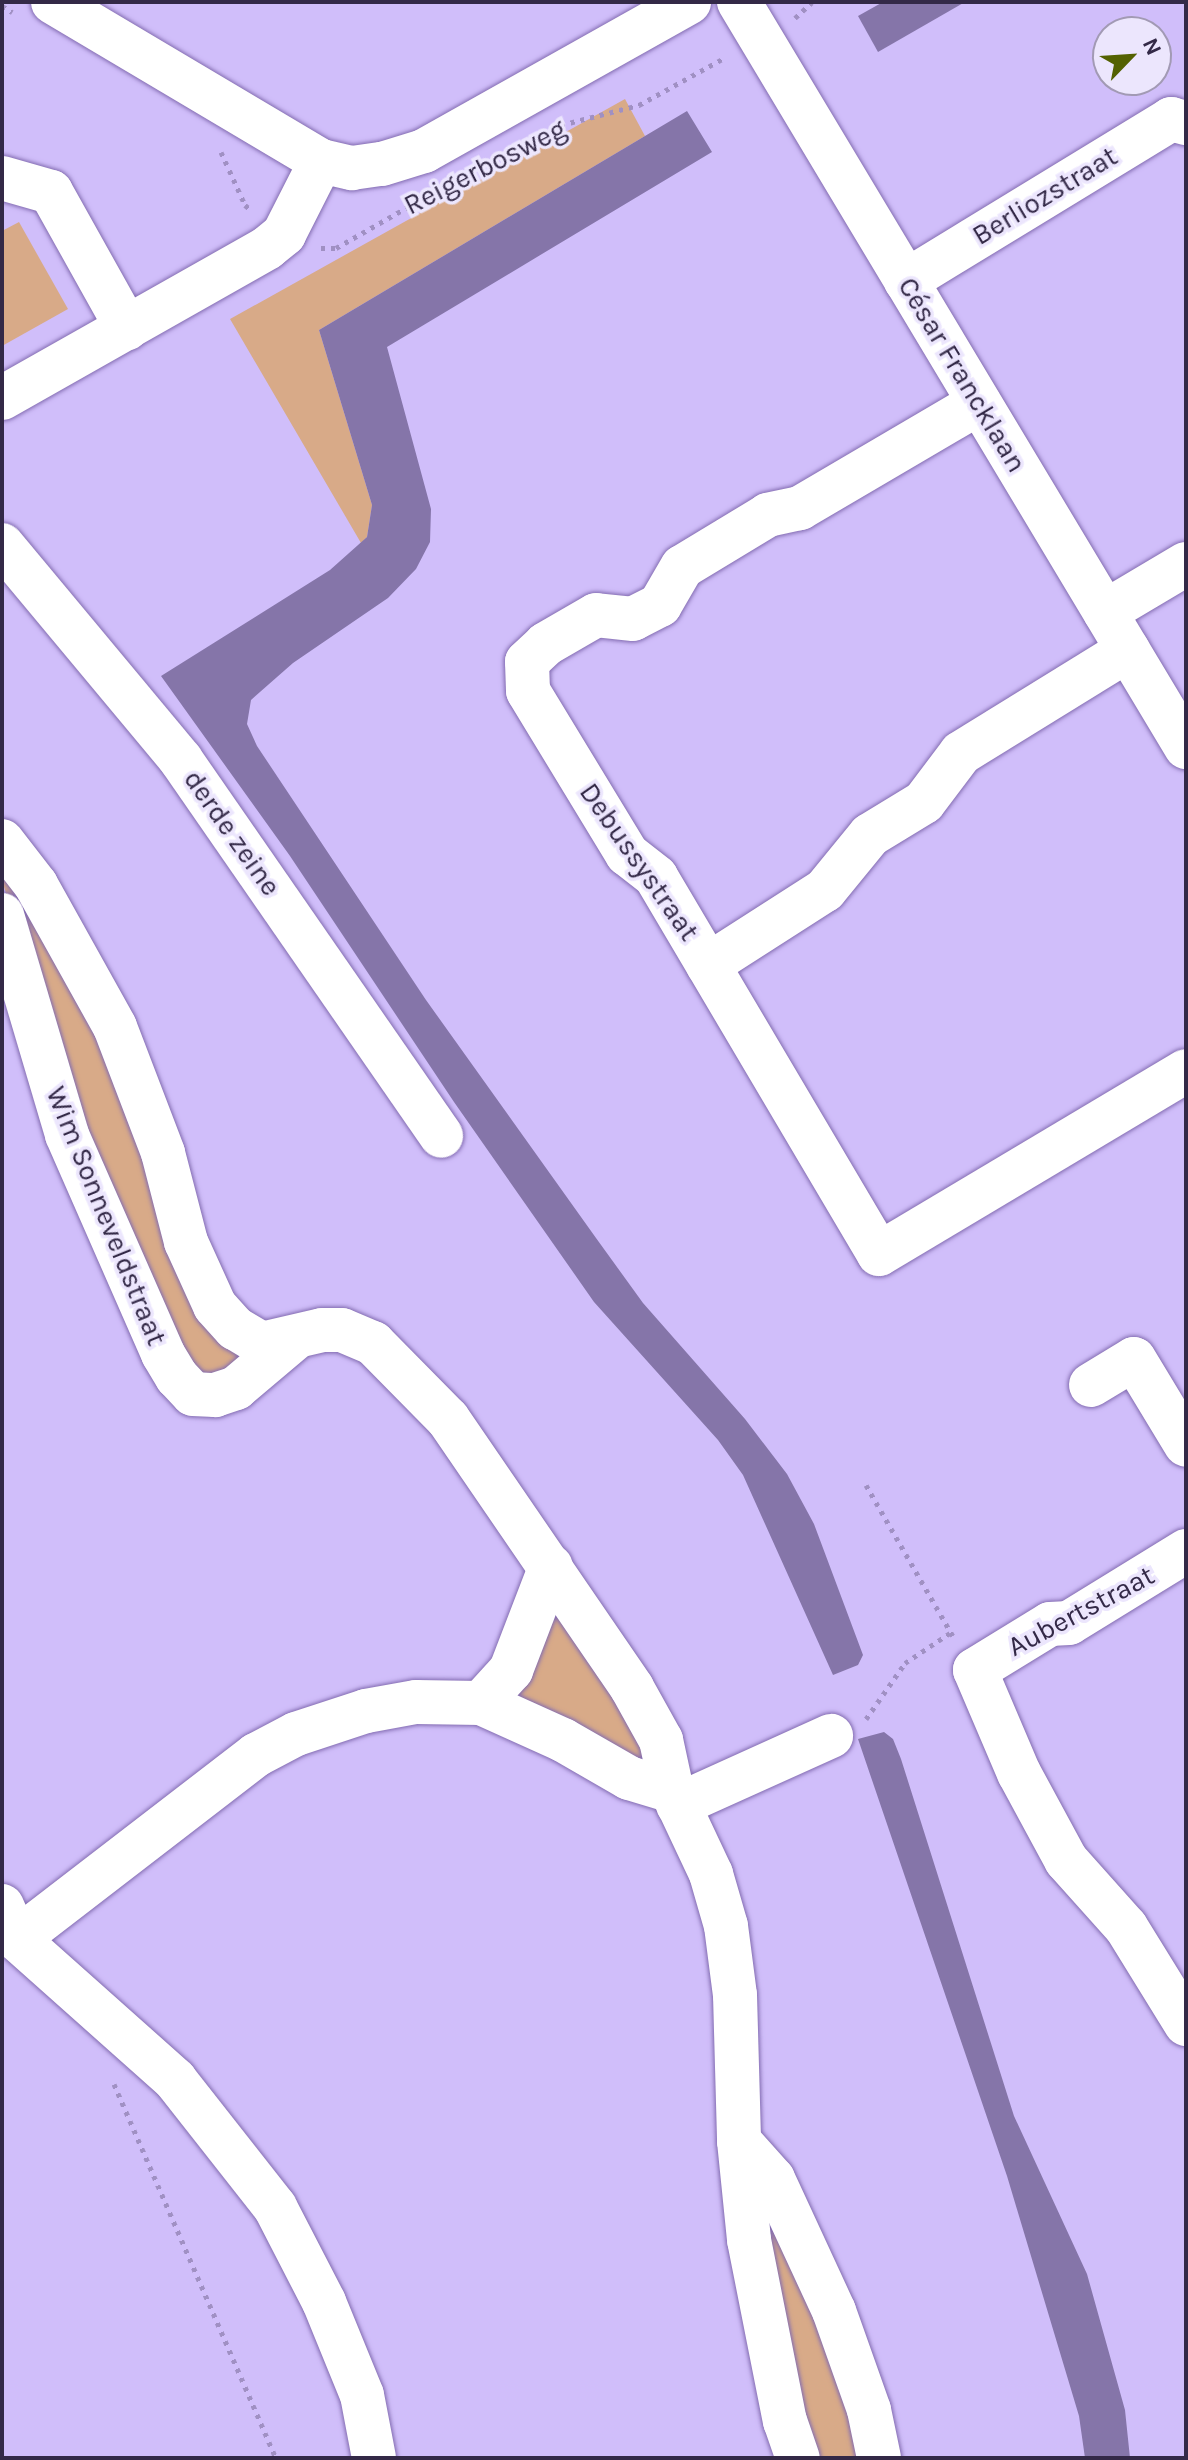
<!DOCTYPE html>
<html>
<head>
<meta charset="utf-8">
<style>
  body { margin:0 }
  #map { position:relative; width:1188px; height:2460px; overflow:hidden; background:#d0befa; font-family:Karla,sans-serif }
  div>[style] { position:absolute }
  .green>* { inset:0; background:#d8aa88 }
  .water>* { inset:0; background:#8575a9 }
  .path>* { height:5px; margin-top:-2.5px; transform-origin:0; background:repeating-linear-gradient(90deg,#a090c3 0 4px,transparent 0 10px) }
  .roads { filter:drop-shadow(0 0 2px #836cb1) drop-shadow(0 0 2px #836cb1) }
  .minor>* { height:44px; margin:-22px; padding:0 22px; transform-origin:22px; border-radius:22px; background:#fff }
  .tertiary>* { height:44px; margin:-22px; padding:0 22px; transform-origin:22px; border-radius:22px; background:#fff }
  span { translate:-50% -50%; white-space:nowrap; text-align:center; line-height:1.15; -webkit-text-stroke:7px #ece6fd; paint-order:stroke }
  .street-label { font-size:28px; color:#332947 }
  .frame { position:absolute; inset:0; border:4px solid #332947; pointer-events:none }
  .north { position:absolute; left:1092px; top:16px; width:80px; height:80px; box-sizing:border-box; background:#ece6fd; border:2px solid #a29ab4; border-radius:50%; rotate:65deg; font-size:22px; font-weight:700; line-height:32px; text-align:center; color:#332947 }
  .north::after { content:''; display:block; margin:auto; width:28px; height:36px; background:#546102; clip-path:polygon(50% 0,100% 100%,50% 72%,0 100%) }
</style>
</head>
<body>
<div id="map">
  <div class="green">
    <div style="clip-path:polygon(625px 99px,645px 136px,319px 330px,372px 505px,367px 537px,361px 543px,230px 319px)"></div>
    <div style="clip-path:polygon(19px 222px,68px 309px,2px 346px,2px 231px)"></div>
    <div style="clip-path:polygon(4px 874px,48px 936px,249px 1359px,234px 1373px,203px 1373px,186px 1364px,119px 1228px,2px 881px)"></div>
    <div style="clip-path:polygon(551px 1607px,648px 1743px,645px 1761px,511px 1702px)"></div>
    <div style="clip-path:polygon(762px 2191px,807px 2286px,866px 2458px,811px 2458px)"></div>
  </div>
  <div class="water">
    <div style="clip-path:polygon(883px 2px,965px 2px,878px 52px,858px 16px)"></div>
    <div style="clip-path:polygon(687px 111px,712px 152px,387px 347px,431px 509px,430px 542px,416px 569px,388px 598px,293px 663px,251px 700px,247px 724px,257px 746px,426px 1000px,596px 1238px,643px 1303px,745px 1419px,787px 1474px,814px 1524px,863px 1655px,858px 1665px,833px 1675px,743px 1475px,718px 1440px,594px 1302px,454px 1102px,290px 856px,161px 676px,330px 570px,367px 537px,372px 505px,319px 330px)"></div>
    <div style="clip-path:polygon(884px 1732px,893px 1739px,901px 1759px,1014px 2116px,1087px 2274px,1125px 2410px,1130px 2458px,1085px 2458px,1079px 2416px,1007px 2176px,858px 1739px)"></div>
  </div>
  <div class="path">
    <div style="left:2px;top:6px;width:12px;rotate:31deg"></div>
    <div style="left:795px;top:18px;width:23px;rotate:-43deg"></div>
    <div style="left:561px;top:125px;width:81px;rotate:-14.4deg"></div>
    <div style="left:639px;top:105px;width:97px;rotate:-28.9deg"></div>
    <div style="left:221px;top:152px;width:58px;rotate:65.6deg"></div>
    <div style="left:245px;top:205px;width:8px;rotate:40deg"></div>
    <div style="left:321px;top:248px;width:15px"></div>
    <div style="left:336px;top:248px;width:103px;rotate:-29.8deg"></div>
    <div style="left:866px;top:1485px;width:174px;rotate:60.1deg"></div>
    <div style="left:866px;top:1719px;width:68px;rotate:-55.1deg"></div>
    <div style="left:905px;top:1663px;width:54px;rotate:-33.7deg"></div>
    <div style="left:114px;top:2084px;width:408px;rotate:66.6deg"></div>
  </div>
  <div class="roads">
    <div class="minor">
      <div style="left:739px;top:2px;width:869px;rotate:59.04deg"></div>
      <div style="left:2px;top:178px;width:51px;rotate:15.9deg"></div>
      <div style="left:51px;top:192px;width:156px;rotate:60.8deg"></div>
      <div style="left:906px;top:281px;width:311px;rotate:-31.4deg"></div>
      <div style="left:1171px;top:119px;width:16px;rotate:15deg"></div>
      <div style="left:2px;top:398px;width:305px;rotate:-29.5deg"></div>
      <div style="left:267px;top:248px;width:22px;rotate:-39deg"></div>
      <div style="left:284px;top:234px;width:82px;rotate:-63.1deg"></div>
      <div style="left:979px;top:403px;width:208px;rotate:149.6deg"></div>
      <div style="left:800px;top:508px;width:33px;rotate:168deg"></div>
      <div style="left:768px;top:515px;width:100px;rotate:148.8deg"></div>
      <div style="left:682px;top:567px;width:44px;rotate:120.1deg"></div>
      <div style="left:660px;top:605px;width:30px;rotate:153deg"></div>
      <div style="left:633px;top:619px;width:37px;rotate:-174deg"></div>
      <div style="left:596px;top:615px;width:58px;rotate:149.9deg"></div>
      <div style="left:546px;top:644px;width:26px;rotate:137deg"></div>
      <div style="left:527px;top:662px;width:29px;rotate:88deg"></div>
      <div style="left:528px;top:691px;width:191px;rotate:58.7deg"></div>
      <div style="left:627px;top:854px;width:37px;rotate:38deg"></div>
      <div style="left:656px;top:877px;width:438px;rotate:59.4deg"></div>
      <div style="left:879px;top:1254px;width:357px;rotate:-30.8deg"></div>
      <div style="left:2px;top:545px;width:280px;rotate:50.2deg"></div>
      <div style="left:181px;top:760px;width:457px;rotate:55.3deg"></div>
      <div style="left:1105px;top:612px;width:94px;rotate:-30.7deg"></div>
      <div style="left:2px;top:841px;width:56px;rotate:52.3deg"></div>
      <div style="left:36px;top:885px;width:162px;rotate:60.9deg"></div>
      <div style="left:115px;top:1027px;width:135px;rotate:69.1deg"></div>
      <div style="left:163px;top:1153px;width:92px;rotate:75.5deg"></div>
      <div style="left:186px;top:1242px;width:70px;rotate:65.6deg"></div>
      <div style="left:215px;top:1306px;width:30px;rotate:48deg"></div>
      <div style="left:235px;top:1328px;width:31px;rotate:31deg"></div>
      <div style="left:262px;top:1344px;width:62px;rotate:-13.1deg"></div>
      <div style="left:322px;top:1330px;width:20px"></div>
      <div style="left:342px;top:1330px;width:34px;rotate:23deg"></div>
      <div style="left:373px;top:1343px;width:107px;rotate:45.4deg"></div>
      <div style="left:448px;top:1419px;width:326px;rotate:55.6deg"></div>
      <div style="left:632px;top:1688px;width:60px;rotate:60.9deg"></div>
      <div style="left:661px;top:1740px;width:52px;rotate:77.8deg"></div>
      <div style="left:2px;top:915px;width:229px;rotate:73.5deg"></div>
      <div style="left:67px;top:1135px;width:239px;rotate:66.3deg"></div>
      <div style="left:163px;top:1354px;width:27px;rotate:59deg"></div>
      <div style="left:177px;top:1377px;width:23px;rotate:47deg"></div>
      <div style="left:193px;top:1394px;width:22px;rotate:3deg"></div>
      <div style="left:215px;top:1395px;width:22px;rotate:-18deg"></div>
      <div style="left:236px;top:1388px;width:76px;rotate:-40.2deg"></div>
      <div style="left:708px;top:965px;width:139px;rotate:-32.7deg"></div>
      <div style="left:825px;top:890px;width:71px;rotate:-50.7deg"></div>
      <div style="left:870px;top:835px;width:63px;rotate:-31.4deg"></div>
      <div style="left:924px;top:802px;width:61px;rotate:-52.9deg"></div>
      <div style="left:961px;top:753px;width:196px;rotate:-31.7deg"></div>
      <div style="left:1091px;top:1385px;width:50px;rotate:-31.2deg"></div>
      <div style="left:1134px;top:1359px;width:100px;rotate:58.8deg"></div>
      <div style="left:1186px;top:1551px;width:137px;rotate:148.4deg"></div>
      <div style="left:1069px;top:1623px;width:19px;rotate:177deg"></div>
      <div style="left:1050px;top:1624px;width:88px;rotate:148.5deg"></div>
      <div style="left:975px;top:1670px;width:112px;rotate:66.9deg"></div>
      <div style="left:1019px;top:1773px;width:99px;rotate:61.6deg"></div>
      <div style="left:1066px;top:1860px;width:90px;rotate:48.2deg"></div>
      <div style="left:1126px;top:1927px;width:114px;rotate:58.3deg"></div>
      <div style="left:481px;top:1703px;width:45px;rotate:-47.7deg"></div>
      <div style="left:511px;top:1670px;width:111px;rotate:-69deg"></div>
      <div style="left:678px;top:1805px;width:168px;rotate:-24.3deg"></div>
      <div style="left:2px;top:1906px;width:36px;rotate:66deg"></div>
      <div style="left:17px;top:1939px;width:212px;rotate:41.7deg"></div>
      <div style="left:175px;top:2080px;width:162px;rotate:51.8deg"></div>
      <div style="left:275px;top:2207px;width:107px;rotate:62.7deg"></div>
      <div style="left:324px;top:2302px;width:100px;rotate:67.8deg"></div>
      <div style="left:362px;top:2395px;width:64px;rotate:79.2deg"></div>
      <div style="left:17px;top:1939px;width:302px;rotate:-37.6deg"></div>
      <div style="left:256px;top:1755px;width:45px;rotate:-27.7deg"></div>
      <div style="left:296px;top:1734px;width:74px;rotate:-18.2deg"></div>
      <div style="left:366px;top:1711px;width:51px;rotate:-10.2deg"></div>
      <div style="left:416px;top:1702px;width:65px;rotate:0.9deg"></div>
      <div style="left:481px;top:1703px;width:90px;rotate:24.3deg"></div>
      <div style="left:563px;top:1740px;width:76px;rotate:29.9deg"></div>
      <div style="left:629px;top:1778px;width:45px;rotate:16.8deg"></div>
      <div style="left:672px;top:1791px;width:92px;rotate:64.8deg"></div>
      <div style="left:711px;top:1874px;width:54px;rotate:73.9deg"></div>
      <div style="left:726px;top:1926px;width:70px;rotate:82.6deg"></div>
      <div style="left:735px;top:1995px;width:146px;rotate:88.4deg"></div>
      <div style="left:739px;top:2141px;width:100px;rotate:84.2deg"></div>
      <div style="left:749px;top:2240px;width:185px;rotate:78.8deg"></div>
      <div style="left:785px;top:2421px;width:39px;rotate:71deg"></div>
      <div style="left:739px;top:2141px;width:51px;rotate:48.2deg"></div>
      <div style="left:773px;top:2179px;width:145px;rotate:65.2deg"></div>
      <div style="left:834px;top:2311px;width:105px;rotate:70.5deg"></div>
      <div style="left:869px;top:2410px;width:49px;rotate:78.2deg"></div>
    </div>
    <div class="tertiary">
      <div style="left:53px;top:2px;width:312px;rotate:30.7deg"></div>
      <div style="left:321px;top:161px;width:32px;rotate:13deg"></div>
      <div style="left:352px;top:168px;width:30px;rotate:-8deg"></div>
      <div style="left:382px;top:164px;width:44px;rotate:-17.2deg"></div>
      <div style="left:424px;top:151px;width:304px;rotate:-29.3deg"></div>
    </div>
  </div>
  <div class="street-label">
    <span style="left:485px;top:167px;rotate:-27deg">Reigerbosweg</span>
    <span style="left:1045px;top:196px;rotate:-31deg">Berliozstraat</span>
    <span style="left:962px;top:375px;rotate:59deg">César Francklaan</span>
    <span style="left:232px;top:833px;rotate:55deg">derde zeine</span>
    <span style="left:639px;top:862px;rotate:55deg">Debussystraat</span>
    <span style="left:106px;top:1216px;rotate:68deg">Wim Sonneveldstraat</span>
    <span style="left:1081px;top:1611px;rotate:-28deg">Aubertstraat</span>
  </div>
  <div class="frame"></div>
  <div class="north">N</div>
</div>
</body>
</html>
